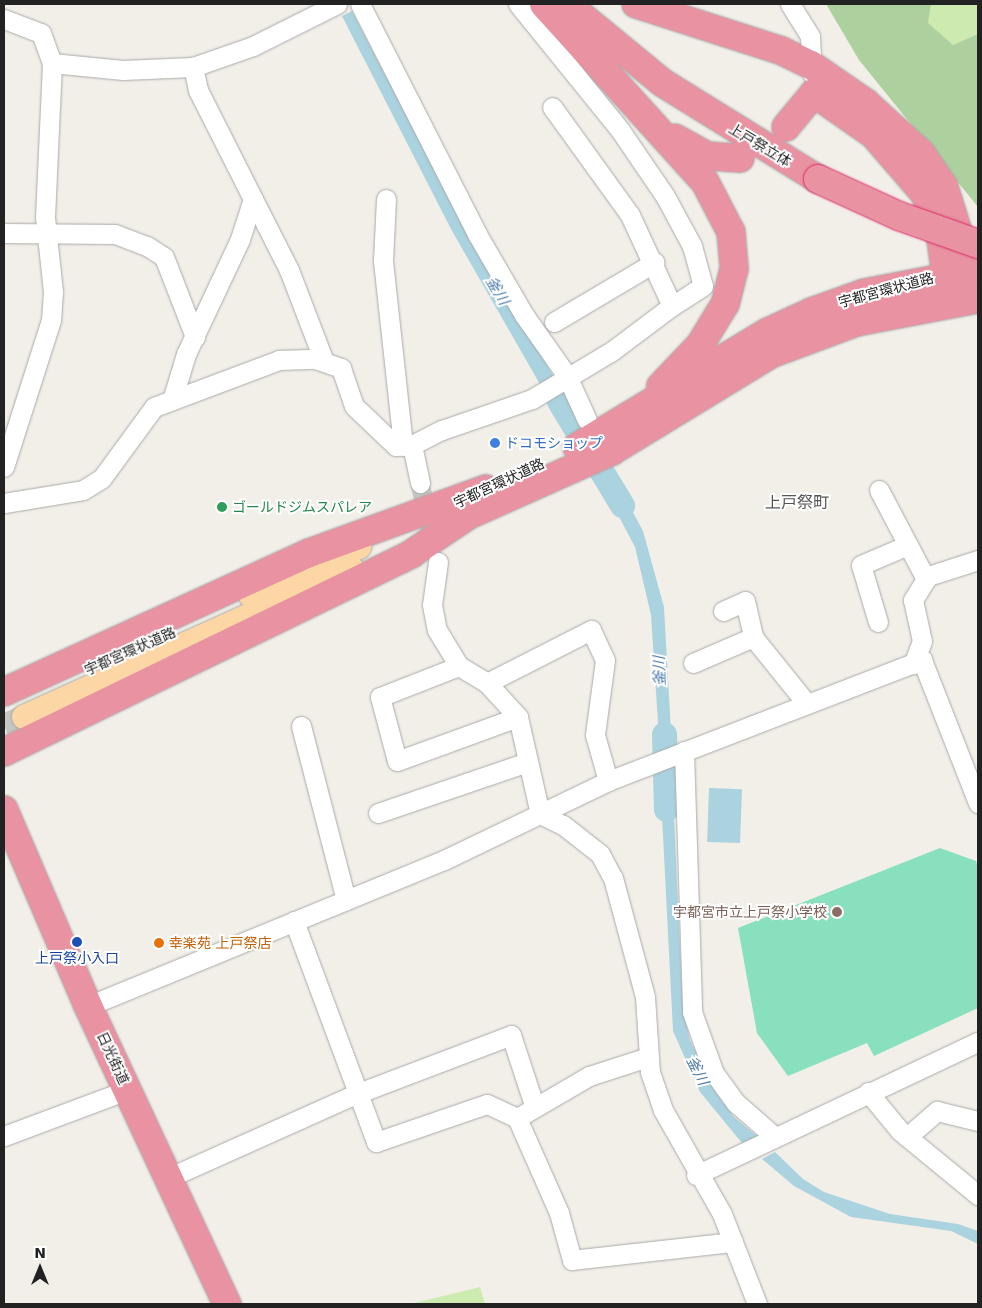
<!DOCTYPE html>
<html>
<head>
<meta charset="utf-8">
<style>
  body { margin:0 }
  #map { position:relative; width:982px; height:1308px; overflow:hidden; background:#f2efe9; font-family:"DejaVu Sans","Noto Sans JP",sans-serif }
  div>[style] { position:absolute }
  .grass>* { inset:0; background:#cdebb0 }
  .forest>* { inset:0; background:#add19e }
  .pitch>* { inset:0; background:#88e0be }
  .water>* { inset:0; background:#aad3df; transform-origin:0 0 }
  .river>* { height:25px; margin:-12.5px; padding:0 12.5px; transform-origin:12.5px; border-radius:12.5px; background:#aad3df }
  .minor-tunnel>* { height:19px; margin-top:-9.5px; transform-origin:0; background:repeating-linear-gradient(90deg,#c8c6c1 0 19px,transparent 0 28px) }
  .major-tunnel>* { height:24px; margin-top:-12px; transform-origin:0; background:repeating-linear-gradient(90deg,#c8c6c1 0 24px,transparent 0 36px) }
  .roads { filter:drop-shadow(0 0 1px #a9a9a9) drop-shadow(0 0 1px #a9a9a9) }
  .minor>* { height:19px; margin:-9.5px; padding:0 9.5px; transform-origin:9.5px; border-radius:9.5px; background:#fff }
  .major>* { height:24px; margin:-12px; padding:0 12px; transform-origin:12px; border-radius:12px; background:#fcd6a4 }
  .highway>* { height:28px; margin:-14px; padding:0 14px; transform-origin:14px; border-radius:14px; background:#e892a2 }
  .bridges { filter:drop-shadow(0 0 1px #dc2a67) drop-shadow(0 0 1px #dc2a67) }
  .highway-bridge>* { height:28px; margin:-14px; padding:0 14px; transform-origin:14px; border-radius:14px; background:#e892a2 }
  .dots>* { width:14px; height:14px; translate:-50% -50%; box-sizing:border-box; border:2px solid #fff; border-radius:50% }
  span { translate:-50% -50%; white-space:nowrap; text-align:center; line-height:1.15; -webkit-text-stroke:4px #fff; paint-order:stroke }
  .street-label { font-size:14px; color:#222 }
  .shop-label { font-size:14px; color:#366cbe }
  .left { translate:0 -50%; text-align:left }
  .leisure-label { font-size:14px; color:#27864d }
  .education-label { font-size:14px; color:#785e54 }
  .right { translate:-100% -50%; text-align:right }
  .food-label { font-size:14px; color:#c56008 }
  .transit-label { font-size:14px; color:#164399 }
  .water-label { font-size:15px; color:#4a7aab; font-style:italic }
  .quarter-label { font-size:16px; color:#555 }
  .frame { position:absolute; inset:0; border:5px solid #222; pointer-events:none }
  .north { position:absolute; left:15px; top:1243px; width:50px; height:50px; -webkit-text-stroke:4px #fff; paint-order:stroke; rotate:0deg; font-size:14px; font-weight:700; line-height:20px; text-align:center; color:#222 }
  .north::after { content:''; display:block; margin:auto; width:18px; height:22px; background:#222; clip-path:polygon(50% 0,100% 100%,50% 72%,0 100%) }
</style>
</head>
<body>
<div id="map">
  <div class="grass">
    <div style="clip-path:polygon(872px 4px,978px 4px,978px 58px)"></div>
    <div style="clip-path:polygon(480px 1287px,485px 1304px,410px 1304px)"></div>
  </div>
  <div class="forest">
    <div style="clip-path:polygon(826px 4px,931px 4px,928px 23px,953px 45px,978px 34px,978px 207px,859px 60px)"></div>
  </div>
  <div class="pitch">
    <div style="clip-path:polygon(940px 848px,976px 861px,978px 868px,978px 1008px,874px 1056px,867px 1043px,788px 1076px,757px 1033px,738px 928px)"></div>
  </div>
  <div class="water">
    <div style="clip-path:polygon(352px 11px,470px 238px,554px 377px,541px 386px,452px 231px,342px 16px)"></div>
    <div style="left:561px;top:389px;width:42px;height:16px;rotate:59deg"></div>
    <div style="clip-path:polygon(612px 473px,643px 531px,664px 607px,672px 749px,660px 753px,651px 615px,635px 547px,599px 479px)"></div>
    <div style="clip-path:polygon(672px 773px,683px 1011px,690px 1040px,713px 1088px,733px 1116px,758px 1137px,742px 1143px,700px 1092px,673px 1031px,660px 777px)"></div>
    <div style="left:709px;top:788px;width:33px;height:54px;rotate:2deg"></div>
    <div style="clip-path:polygon(775px 1152px,803px 1179px,824px 1192px,890px 1214px,958px 1224px,978px 1231px,978px 1244px,951px 1231px,851px 1217px,794px 1186px,762px 1159px)"></div>
  </div>
  <div class="river">
    <div style="left:559px;top:401px;width:122px;rotate:58.8deg"></div>
    <div style="left:664px;top:734px;width:75px;rotate:88.5deg"></div>
  </div>
  <div class="minor-tunnel">
    <div style="left:420px;top:483px;width:69px;rotate:77.4deg"></div>
  </div>
  <div class="major-tunnel">
    <div style="left:4px;top:726px;width:22px;rotate:-24deg"></div>
  </div>
  <div class="roads">
    <div class="minor">
      <div style="left:360px;top:4px;width:258px;rotate:63deg"></div>
      <div style="left:477px;top:234px;width:94px;rotate:59.9deg"></div>
      <div style="left:524px;top:315px;width:75px;rotate:54.8deg"></div>
      <div style="left:567px;top:376px;width:48px;rotate:65.6deg"></div>
      <div style="left:518px;top:4px;width:162px;rotate:51deg"></div>
      <div style="left:620px;top:130px;width:80px;rotate:55.7deg"></div>
      <div style="left:665px;top:196px;width:57px;rotate:61.6deg"></div>
      <div style="left:692px;top:246px;width:41px;rotate:74.6deg"></div>
      <div style="left:703px;top:286px;width:37px;rotate:147deg"></div>
      <div style="left:790px;top:4px;width:38px;rotate:58deg"></div>
      <div style="left:810px;top:36px;width:37px;rotate:87deg"></div>
      <div style="left:4px;top:19px;width:40px;rotate:21deg"></div>
      <div style="left:41px;top:33px;width:32px;rotate:70deg"></div>
      <div style="left:52px;top:63px;width:154px;rotate:92.6deg"></div>
      <div style="left:45px;top:217px;width:75px;rotate:83.9deg"></div>
      <div style="left:53px;top:292px;width:28px;rotate:94deg"></div>
      <div style="left:51px;top:320px;width:154px;rotate:107.7deg"></div>
      <div style="left:52px;top:63px;width:71px;rotate:5.6deg"></div>
      <div style="left:123px;top:70px;width:70px;rotate:-2.5deg"></div>
      <div style="left:193px;top:67px;width:64px;rotate:-19.3deg"></div>
      <div style="left:253px;top:46px;width:94px;rotate:-26.6deg"></div>
      <div style="left:253px;top:199px;width:80px;rotate:63.1deg"></div>
      <div style="left:289px;top:270px;width:97px;rotate:69deg"></div>
      <div style="left:386px;top:199px;width:62px;rotate:92.8deg"></div>
      <div style="left:383px;top:261px;width:186px;rotate:83.8deg"></div>
      <div style="left:4px;top:233px;width:111px;rotate:0.5deg"></div>
      <div style="left:115px;top:234px;width:34px;rotate:21deg"></div>
      <div style="left:147px;top:246px;width:20px;rotate:33deg"></div>
      <div style="left:164px;top:257px;width:86px;rotate:68.8deg"></div>
      <div style="left:554px;top:322px;width:117px;rotate:-30.7deg"></div>
      <div style="left:173px;top:397px;width:45px;rotate:-73.2deg"></div>
      <div style="left:186px;top:354px;width:127px;rotate:-64.8deg"></div>
      <div style="left:240px;top:239px;width:42px;rotate:-72deg"></div>
      <div style="left:253px;top:199px;width:122px;rotate:-116.8deg"></div>
      <div style="left:198px;top:90px;width:24px;rotate:-102deg"></div>
      <div style="left:412px;top:445px;width:34px;rotate:-27deg"></div>
      <div style="left:442px;top:430px;width:95px;rotate:-19deg"></div>
      <div style="left:532px;top:399px;width:93px;rotate:-31deg"></div>
      <div style="left:612px;top:351px;width:75px;rotate:-36.9deg"></div>
      <div style="left:672px;top:306px;width:100px;rotate:-114.8deg"></div>
      <div style="left:630px;top:215px;width:133px;rotate:-125.8deg"></div>
      <div style="left:879px;top:490px;width:101px;rotate:62.2deg"></div>
      <div style="left:926px;top:579px;width:25px;rotate:122deg"></div>
      <div style="left:913px;top:600px;width:42px;rotate:77.6deg"></div>
      <div style="left:922px;top:641px;width:25px;rotate:111deg"></div>
      <div style="left:4px;top:503px;width:80px;rotate:-9.3deg"></div>
      <div style="left:83px;top:490px;width:22px;rotate:-32deg"></div>
      <div style="left:102px;top:478px;width:88px;rotate:-53.8deg"></div>
      <div style="left:154px;top:407px;width:134px;rotate:-20.6deg"></div>
      <div style="left:279px;top:360px;width:36px;rotate:-2deg"></div>
      <div style="left:315px;top:359px;width:28px;rotate:19deg"></div>
      <div style="left:341px;top:368px;width:40px;rotate:71.1deg"></div>
      <div style="left:354px;top:406px;width:58px;rotate:43.6deg"></div>
      <div style="left:396px;top:446px;width:16px;rotate:-4deg"></div>
      <div style="left:412px;top:445px;width:39px;rotate:78deg"></div>
      <div style="left:438px;top:562px;width:43px;rotate:97.9deg"></div>
      <div style="left:432px;top:605px;width:25px;rotate:79deg"></div>
      <div style="left:437px;top:630px;width:42px;rotate:58.6deg"></div>
      <div style="left:459px;top:666px;width:33px;rotate:31deg"></div>
      <div style="left:487px;top:683px;width:46px;rotate:47.6deg"></div>
      <div style="left:518px;top:717px;width:99px;rotate:77.2deg"></div>
      <div style="left:925px;top:577px;width:56px;rotate:-17.8deg"></div>
      <div style="left:723px;top:611px;width:24px;rotate:-24deg"></div>
      <div style="left:745px;top:601px;width:37px;rotate:77deg"></div>
      <div style="left:753px;top:637px;width:86px;rotate:51.1deg"></div>
      <div style="left:878px;top:622px;width:59px;rotate:-106.6deg"></div>
      <div style="left:861px;top:565px;width:51px;rotate:-23.1deg"></div>
      <div style="left:693px;top:663px;width:65px;rotate:-23.4deg"></div>
      <div style="left:459px;top:666px;width:85px;rotate:158.6deg"></div>
      <div style="left:380px;top:697px;width:66px;rotate:75.1deg"></div>
      <div style="left:397px;top:761px;width:129px;rotate:-20deg"></div>
      <div style="left:487px;top:683px;width:117px;rotate:-27deg"></div>
      <div style="left:591px;top:630px;width:33px;rotate:65deg"></div>
      <div style="left:605px;top:660px;width:76px;rotate:97.6deg"></div>
      <div style="left:595px;top:735px;width:48px;rotate:74.2deg"></div>
      <div style="left:301px;top:726px;width:180px;rotate:75.5deg"></div>
      <div style="left:684px;top:751px;width:261px;rotate:88.2deg"></div>
      <div style="left:692px;top:1012px;width:65px;rotate:70.2deg"></div>
      <div style="left:714px;top:1073px;width:37px;rotate:54deg"></div>
      <div style="left:736px;top:1103px;width:50px;rotate:41deg"></div>
      <div style="left:378px;top:813px;width:158px;rotate:-18.8deg"></div>
      <div style="left:540px;top:814px;width:25px;rotate:26deg"></div>
      <div style="left:563px;top:825px;width:47px;rotate:38.1deg"></div>
      <div style="left:600px;top:854px;width:27px;rotate:62deg"></div>
      <div style="left:613px;top:878px;width:123px;rotate:74.9deg"></div>
      <div style="left:645px;top:997px;width:75px;rotate:86.2deg"></div>
      <div style="left:650px;top:1072px;width:40px;rotate:71.1deg"></div>
      <div style="left:663px;top:1110px;width:120px;rotate:60.4deg"></div>
      <div style="left:722px;top:1214px;width:97px;rotate:68.7deg"></div>
      <div style="left:294px;top:921px;width:236px;rotate:69.6deg"></div>
      <div style="left:376px;top:1142px;width:117px;rotate:-18.9deg"></div>
      <div style="left:487px;top:1104px;width:33px;rotate:25deg"></div>
      <div style="left:88px;top:1006px;width:385px;rotate:-22.3deg"></div>
      <div style="left:444px;top:860px;width:182px;rotate:-25.7deg"></div>
      <div style="left:608px;top:781px;width:337px;rotate:-21.1deg"></div>
      <div style="left:922px;top:660px;width:154px;rotate:68.6deg"></div>
      <div style="left:648px;top:1057px;width:62px;rotate:162.1deg"></div>
      <div style="left:589px;top:1076px;width:83px;rotate:149.7deg"></div>
      <div style="left:517px;top:1118px;width:104px;rotate:66.1deg"></div>
      <div style="left:559px;top:1213px;width:49px;rotate:74.5deg"></div>
      <div style="left:572px;top:1260px;width:162px;rotate:-6.4deg"></div>
      <div style="left:868px;top:1092px;width:50px;rotate:50.6deg"></div>
      <div style="left:900px;top:1131px;width:101px;rotate:39.4deg"></div>
      <div style="left:4px;top:1136px;width:131px;rotate:-20.5deg"></div>
      <div style="left:907px;top:1137px;width:40px;rotate:-41deg"></div>
      <div style="left:937px;top:1111px;width:42px;rotate:13.7deg"></div>
      <div style="left:696px;top:1175px;width:312px;rotate:-25.3deg"></div>
      <div style="left:168px;top:1178px;width:206px;rotate:-24.1deg"></div>
      <div style="left:356px;top:1094px;width:166px;rotate:-20.8deg"></div>
      <div style="left:511px;top:1035px;width:74px;rotate:71.8deg"></div>
    </div>
    <div class="major">
      <div style="left:251px;top:596px;width:119px;rotate:-24.4deg"></div>
      <div style="left:24px;top:717px;width:360px;rotate:-24.3deg"></div>
    </div>
    <div class="highway">
      <div style="left:544px;top:4px;width:240px;rotate:47.9deg"></div>
      <div style="left:705px;top:182px;width:56px;rotate:62.5deg"></div>
      <div style="left:731px;top:232px;width:37px;rotate:85deg"></div>
      <div style="left:734px;top:269px;width:36px;rotate:104deg"></div>
      <div style="left:725px;top:304px;width:48px;rotate:121.4deg"></div>
      <div style="left:700px;top:345px;width:57px;rotate:133.6deg"></div>
      <div style="left:567px;top:4px;width:124px;rotate:39.5deg"></div>
      <div style="left:663px;top:83px;width:182px;rotate:31.8deg"></div>
      <div style="left:636px;top:4px;width:153px;rotate:17.8deg"></div>
      <div style="left:782px;top:51px;width:32px;rotate:26deg"></div>
      <div style="left:811px;top:65px;width:67px;rotate:34.6deg"></div>
      <div style="left:866px;top:103px;width:74px;rotate:42.3deg"></div>
      <div style="left:921px;top:153px;width:41px;rotate:55.9deg"></div>
      <div style="left:944px;top:187px;width:73px;rotate:72.6deg"></div>
      <div style="left:786px;top:127px;width:44px;rotate:-50.5deg"></div>
      <div style="left:814px;top:93px;width:73px;rotate:35deg"></div>
      <div style="left:874px;top:135px;width:78px;rotate:49.2deg"></div>
      <div style="left:925px;top:194px;width:49px;rotate:70.8deg"></div>
      <div style="left:941px;top:240px;width:35px;rotate:82deg"></div>
      <div style="left:946px;top:275px;width:17px;rotate:45deg"></div>
      <div style="left:675px;top:138px;width:38px;rotate:29deg"></div>
      <div style="left:708px;top:156px;width:32px;rotate:4deg"></div>
      <div style="left:577px;top:447px;width:223px;rotate:-31.1deg"></div>
      <div style="left:768px;top:332px;width:47px;rotate:-24.9deg"></div>
      <div style="left:811px;top:312px;width:56px;rotate:-19.7deg"></div>
      <div style="left:864px;top:293px;width:116px;rotate:-10.9deg"></div>
      <div style="left:4px;top:692px;width:335px;rotate:-24.5deg"></div>
      <div style="left:309px;top:553px;width:188px;rotate:-19.9deg"></div>
      <div style="left:4px;top:752px;width:453px;rotate:-25.9deg"></div>
      <div style="left:411px;top:554px;width:70px;rotate:-33.9deg"></div>
      <div style="left:469px;top:515px;width:157px;rotate:-24.1deg"></div>
      <div style="left:612px;top:451px;width:186px;rotate:-31.4deg"></div>
      <div style="left:771px;top:354px;width:92px;rotate:-20.4deg"></div>
      <div style="left:857px;top:322px;width:123px;rotate:-10.8deg"></div>
      <div style="left:4px;top:810px;width:213px;rotate:66.8deg"></div>
      <div style="left:88px;top:1006px;width:329px;rotate:65deg"></div>
    </div>
  </div>
  <div class="bridges">
    <div class="highway-bridge">
      <div style="left:818px;top:179px;width:89px;rotate:24.6deg"></div>
      <div style="left:899px;top:216px;width:84px;rotate:19.5deg"></div>
    </div>
  </div>
  <div class="dots">
    <div style="left:495px;top:443px;background:#3f7fe0"></div>
    <div style="left:222px;top:507px;background:#2e9e5b"></div>
    <div style="left:837px;top:912px;background:#8d6e63"></div>
    <div style="left:77px;top:942px;background:#1a4fb4"></div>
    <div style="left:159px;top:943px;background:#e8710a"></div>
  </div>
  <div class="street-label">
    <span style="left:760px;top:145px;rotate:31deg">上戸祭立体</span>
    <span style="left:886px;top:290px;rotate:-15deg">宇都宮環状道路</span>
    <span style="left:499px;top:483px;rotate:-25deg">宇都宮環状道路</span>
    <span style="left:130px;top:651px;rotate:-24deg">宇都宮環状道路</span>
    <span style="left:113px;top:1058px;rotate:65deg">日光街道</span>
  </div>
  <div class="shop-label">
    <span class="left" style="left:505px;top:443px">ドコモショップ</span>
  </div>
  <div class="leisure-label">
    <span class="left" style="left:232px;top:507px">ゴールドジムスパレア</span>
  </div>
  <div class="education-label">
    <span class="right" style="left:827px;top:912px">宇都宮市立上戸祭小学校</span>
  </div>
  <div class="food-label">
    <span class="left" style="left:169px;top:943px">幸楽苑 上戸祭店</span>
  </div>
  <div class="transit-label">
    <span style="left:77px;top:958px">上戸祭小入口</span>
  </div>
  <div class="water-label">
    <span style="left:497px;top:291px;rotate:59deg">釜川</span>
    <span style="left:660px;top:671px;rotate:-92deg">釜川</span>
    <span style="left:697px;top:1071px;rotate:63deg">釜川</span>
  </div>
  <div class="quarter-label">
    <span style="left:797px;top:503px">上戸祭町</span>
  </div>
  <div class="frame"></div>
  <div class="north">N</div>
</div>
</body>
</html>
